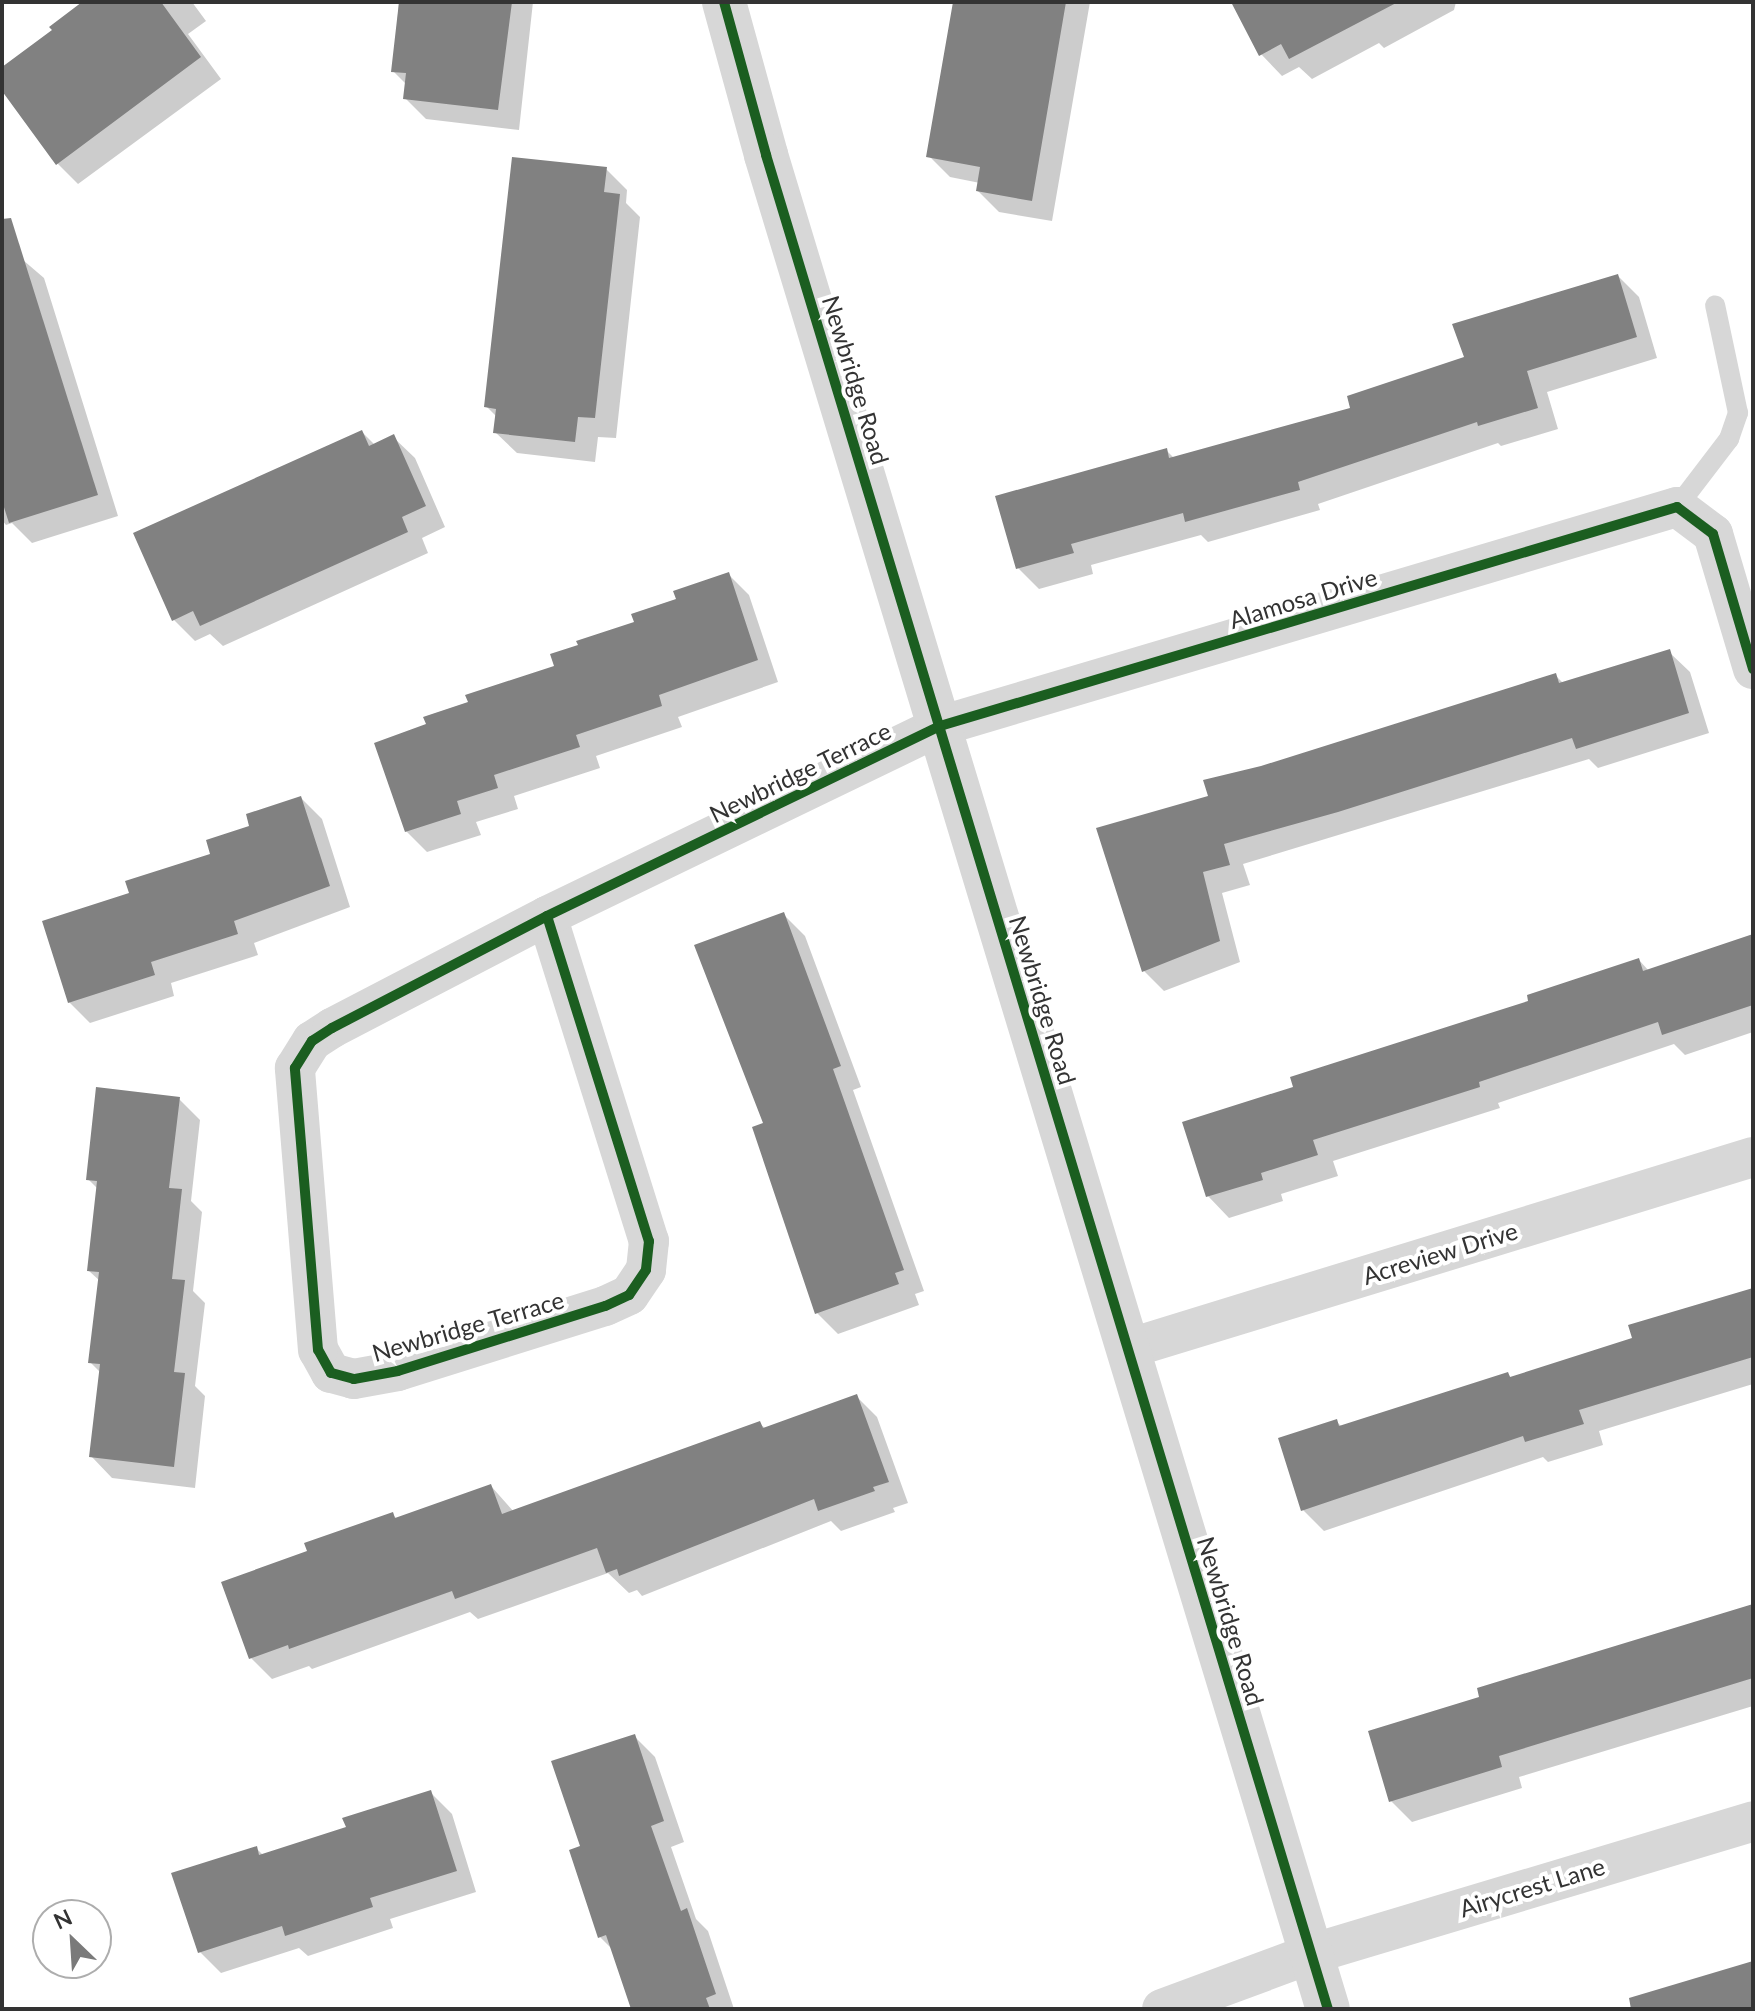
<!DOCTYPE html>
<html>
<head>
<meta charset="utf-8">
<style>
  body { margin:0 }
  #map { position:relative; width:1755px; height:2011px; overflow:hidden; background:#fff; font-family:Lato,sans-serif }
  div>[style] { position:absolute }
  .shadow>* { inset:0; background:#0003 }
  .building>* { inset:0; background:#818181 }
  .service>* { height:20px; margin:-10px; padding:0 10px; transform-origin:10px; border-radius:10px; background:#d7d7d7 }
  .minor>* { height:40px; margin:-20px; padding:0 20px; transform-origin:20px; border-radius:20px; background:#d7d7d7 }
  .tertiary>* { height:44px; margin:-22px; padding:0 22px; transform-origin:22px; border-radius:22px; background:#d7d7d7 }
  .cycleway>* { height:10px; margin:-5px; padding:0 5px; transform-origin:5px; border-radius:5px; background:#1b5e20 }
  span { translate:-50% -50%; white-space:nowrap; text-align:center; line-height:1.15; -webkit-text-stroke:8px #fff; paint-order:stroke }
  .street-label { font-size:24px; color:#333 }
  .frame { position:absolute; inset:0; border:4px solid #333; pointer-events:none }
  .north { position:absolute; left:32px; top:1899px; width:80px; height:80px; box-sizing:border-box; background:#fff; border:2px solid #adadad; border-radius:50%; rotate:335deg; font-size:22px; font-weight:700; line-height:32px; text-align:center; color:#333 }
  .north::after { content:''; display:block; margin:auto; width:28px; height:36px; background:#7a7a7a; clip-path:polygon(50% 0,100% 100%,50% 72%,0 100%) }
</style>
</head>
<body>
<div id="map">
  <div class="shadow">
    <div style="clip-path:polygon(94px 2px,192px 2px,206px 21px,188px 34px,221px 79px,78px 184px,57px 163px,2px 88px,2px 69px)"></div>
    <div style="clip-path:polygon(399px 2px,533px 2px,519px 130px,426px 119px,405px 98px,407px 85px,393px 71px)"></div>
    <div style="clip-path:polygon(955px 2px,1090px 2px,1052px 221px,999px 212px,978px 191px,980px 183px,950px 177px,929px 156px)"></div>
    <div style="clip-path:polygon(1233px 2px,1456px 2px,1454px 10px,1384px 48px,1379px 43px,1312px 79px,1299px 67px,1282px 76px,1261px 54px)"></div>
    <div style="clip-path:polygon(606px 169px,627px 190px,626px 203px,640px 217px,616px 438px,598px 437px,595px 462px,517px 453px,495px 432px,497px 417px,486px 406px)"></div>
    <div style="clip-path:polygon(2px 242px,44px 278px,118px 516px,32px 543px,12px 523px,6px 525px,2px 520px)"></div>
    <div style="clip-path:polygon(1618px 276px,1639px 297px,1657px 358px,1547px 392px,1558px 429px,1501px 446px,1498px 443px,1318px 504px,1320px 510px,1208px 542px,1201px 535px,1091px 565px,1093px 574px,1039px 589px,1018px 568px,1166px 450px,1175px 459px,1353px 409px,1467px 358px)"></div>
    <div style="clip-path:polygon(362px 432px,375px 445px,393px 437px,415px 458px,445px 527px,422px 538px,428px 553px,223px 646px,210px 634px,195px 641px,174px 620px)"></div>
    <div style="clip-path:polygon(728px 574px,749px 595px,778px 682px,678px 717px,682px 727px,596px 756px,600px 768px,514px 796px,518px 809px,476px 822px,481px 835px,427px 852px,406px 831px,429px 726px,470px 703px,556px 667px)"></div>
    <div style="clip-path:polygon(1669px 652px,1690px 672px,1709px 733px,1598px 768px,1589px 759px,1243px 864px,1250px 885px,1222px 893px,1240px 962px,1164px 991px,1144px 971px,1210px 797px,1262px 768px,1556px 676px,1564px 684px)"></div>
    <div style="clip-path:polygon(301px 798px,322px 819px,350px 907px,254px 943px,258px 955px,171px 983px,174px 996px,90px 1023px,69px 1002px,131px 894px,213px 855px)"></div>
    <div style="clip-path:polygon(784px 915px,805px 936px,861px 1087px,853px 1090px,924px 1291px,915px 1294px,919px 1305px,838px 1334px,817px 1313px,755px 1128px,765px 1124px)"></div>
    <div style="clip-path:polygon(1753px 937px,1753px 1032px,1685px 1055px,1674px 1044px,1498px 1103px,1500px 1108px,1333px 1161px,1338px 1176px,1281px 1194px,1283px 1201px,1229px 1218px,1208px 1196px,1296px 1088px,1639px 960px,1649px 971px)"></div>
    <div style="clip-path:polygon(179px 1099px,200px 1120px,191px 1201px,202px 1212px,193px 1291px,205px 1303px,195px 1386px,205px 1396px,195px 1488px,112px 1478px,91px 1456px,101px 1373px,90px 1362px,100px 1281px,89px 1271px,98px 1189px,88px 1179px)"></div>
    <div style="clip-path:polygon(1753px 1290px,1753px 1384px,1599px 1431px,1603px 1445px,1548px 1462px,1543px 1457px,1324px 1531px,1303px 1510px,1337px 1422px,1342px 1427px,1508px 1374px,1512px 1379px,1635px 1339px)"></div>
    <div style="clip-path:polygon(856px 1396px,877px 1417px,908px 1503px,893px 1508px,895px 1512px,841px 1531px,831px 1521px,642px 1596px,637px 1590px,629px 1593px,608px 1573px,478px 1619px,470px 1612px,312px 1669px,309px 1666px,272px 1679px,251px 1658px,310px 1552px,393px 1515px,397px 1519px,491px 1486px,514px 1512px,759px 1423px,766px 1429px)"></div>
    <div style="clip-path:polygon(1753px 1606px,1753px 1706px,1519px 1777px,1522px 1788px,1412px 1822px,1391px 1801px,1482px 1698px)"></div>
    <div style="clip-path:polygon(634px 1736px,655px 1757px,684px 1842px,671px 1847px,696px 1919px,708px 1931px,734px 2009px,634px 2009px,613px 1950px,600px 1937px,583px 1848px)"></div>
    <div style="clip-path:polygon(430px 1792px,452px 1814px,476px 1892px,390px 1919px,393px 1928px,308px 1956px,299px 1948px,221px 1973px,200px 1952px,256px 1848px,264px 1856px,348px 1828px)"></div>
  </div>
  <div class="building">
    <div style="clip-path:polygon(82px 2px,161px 2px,201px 57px,56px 165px,2px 91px,2px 67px,52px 30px,49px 27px)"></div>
    <div style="clip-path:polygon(399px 2px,512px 2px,498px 110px,403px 99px,406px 73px,391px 72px)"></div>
    <div style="clip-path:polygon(953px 2px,1066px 2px,1032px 201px,976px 191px,980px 167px,926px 157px)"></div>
    <div style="clip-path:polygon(1231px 2px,1398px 2px,1289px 59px,1281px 44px,1259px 56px)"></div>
    <div style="clip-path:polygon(512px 157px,607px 167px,604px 192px,620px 194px,595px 418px,578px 417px,575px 442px,493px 433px,496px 409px,484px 407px)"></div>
    <div style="clip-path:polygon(11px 218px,98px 495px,9px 523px,2px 501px,2px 219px)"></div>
    <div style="clip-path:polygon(1618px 274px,1637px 337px,1527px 371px,1538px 408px,1478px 426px,1477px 422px,1298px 482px,1300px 490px,1185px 522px,1183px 513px,1071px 544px,1074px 553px,1016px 569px,995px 496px,1167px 448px,1169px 458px,1350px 408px,1347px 396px,1464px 357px,1452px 324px)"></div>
    <div style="clip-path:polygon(362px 430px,369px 446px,394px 434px,426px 506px,402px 517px,408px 532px,200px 626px,193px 611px,172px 621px,133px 533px)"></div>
    <div style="clip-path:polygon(729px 572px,758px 660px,659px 695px,662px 706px,576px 735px,580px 747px,494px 775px,498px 788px,457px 801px,461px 814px,405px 832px,374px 743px,426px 724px,423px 717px,468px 702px,465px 695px,554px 666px,550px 654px,578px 645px,576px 641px,634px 622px,631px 614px,676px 599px,673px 591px)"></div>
    <div style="clip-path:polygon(1670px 649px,1689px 713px,1576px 749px,1572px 738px,1338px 812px,1224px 844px,1230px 865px,1203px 872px,1220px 941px,1142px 972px,1096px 828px,1208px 796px,1203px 780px,1261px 766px,1556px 673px,1559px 683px)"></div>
    <div style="clip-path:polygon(301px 796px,330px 886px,234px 921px,238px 934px,151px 962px,155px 975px,68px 1003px,42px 921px,129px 893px,125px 881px,210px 854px,206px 840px,249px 826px,246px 814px)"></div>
    <div style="clip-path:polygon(784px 912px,841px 1066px,833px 1069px,904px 1270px,895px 1273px,899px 1284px,815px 1314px,752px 1127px,763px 1123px,694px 945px)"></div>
    <div style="clip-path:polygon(1753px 934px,1753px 1005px,1662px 1035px,1658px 1022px,1479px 1082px,1480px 1087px,1313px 1140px,1318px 1155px,1261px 1173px,1263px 1180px,1206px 1197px,1182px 1122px,1293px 1087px,1290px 1077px,1528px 1001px,1527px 995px,1639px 958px,1643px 971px)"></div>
    <div style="clip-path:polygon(96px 1087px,180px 1097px,169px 1188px,182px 1189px,172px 1279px,185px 1280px,174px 1372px,185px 1373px,174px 1467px,89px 1457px,100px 1364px,88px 1363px,99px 1272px,87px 1271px,97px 1181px,86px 1180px)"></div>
    <div style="clip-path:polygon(1753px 1288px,1753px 1357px,1579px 1410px,1584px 1424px,1525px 1442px,1523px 1436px,1301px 1511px,1278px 1438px,1337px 1419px,1339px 1426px,1508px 1372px,1510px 1377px,1632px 1338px,1628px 1325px)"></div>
    <div style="clip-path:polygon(857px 1394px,889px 1482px,873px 1487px,875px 1491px,818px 1511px,814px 1499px,619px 1576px,617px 1569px,606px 1573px,597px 1548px,455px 1599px,452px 1591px,289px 1649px,288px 1645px,249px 1659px,221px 1582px,307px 1551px,304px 1543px,393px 1512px,395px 1518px,491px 1484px,502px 1514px,760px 1421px,763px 1428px)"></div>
    <div style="clip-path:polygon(1753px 1604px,1753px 1678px,1499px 1756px,1502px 1767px,1389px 1802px,1368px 1731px,1479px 1697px,1477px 1688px)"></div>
    <div style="clip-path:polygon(635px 1734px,664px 1821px,651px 1826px,681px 1911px,687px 1908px,716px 1994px,706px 1998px,710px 2009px,631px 2009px,606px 1935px,598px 1938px,569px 1850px,580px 1846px,551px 1761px)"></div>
    <div style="clip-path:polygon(431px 1790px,457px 1871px,370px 1898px,373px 1907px,285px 1936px,282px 1926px,198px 1953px,171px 1873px,257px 1846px,259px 1855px,346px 1827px,342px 1818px)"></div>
    <div style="clip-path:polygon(1753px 1961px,1753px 2009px,1631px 2009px,1629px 1998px)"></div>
  </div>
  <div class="service">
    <div style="left:1677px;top:507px;width:86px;rotate:-52.6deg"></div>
    <div style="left:1729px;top:439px;width:28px;rotate:-71deg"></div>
    <div style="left:1738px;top:413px;width:110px;rotate:-102deg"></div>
  </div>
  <div class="minor">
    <div style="left:547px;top:916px;width:341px;rotate:72.6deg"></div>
    <div style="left:649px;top:1241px;width:29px;rotate:96deg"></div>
    <div style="left:646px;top:1270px;width:30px;rotate:124deg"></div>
    <div style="left:629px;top:1295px;width:26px;rotate:155deg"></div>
    <div style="left:605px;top:1306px;width:217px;rotate:162.6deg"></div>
    <div style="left:398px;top:1371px;width:45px;rotate:169.7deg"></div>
    <div style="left:354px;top:1379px;width:24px;rotate:-165deg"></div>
    <div style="left:331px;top:1373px;width:26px;rotate:-119deg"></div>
    <div style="left:318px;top:1350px;width:283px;rotate:-94.7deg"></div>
    <div style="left:295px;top:1068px;width:32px;rotate:-58deg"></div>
    <div style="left:312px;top:1041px;width:24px;rotate:-33deg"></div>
    <div style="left:332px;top:1028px;width:242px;rotate:-27.5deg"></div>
    <div style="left:547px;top:916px;width:437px;rotate:-25.8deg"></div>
    <div style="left:940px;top:726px;width:769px;rotate:-16.55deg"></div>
    <div style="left:1677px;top:507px;width:45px;rotate:36.9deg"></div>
    <div style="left:1713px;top:534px;width:141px;rotate:73.5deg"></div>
    <div style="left:1127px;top:1349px;width:655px;rotate:-17.05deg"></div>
    <div style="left:1162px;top:2009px;width:159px;rotate:-20.3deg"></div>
    <div style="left:1311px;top:1954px;width:462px;rotate:-16.7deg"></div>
  </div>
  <div class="tertiary">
    <div style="left:724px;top:2px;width:159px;rotate:74.6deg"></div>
    <div style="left:766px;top:155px;width:1937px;rotate:73.14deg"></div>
  </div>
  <div class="cycleway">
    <div style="left:724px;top:2px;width:159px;rotate:74.6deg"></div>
    <div style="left:766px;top:155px;width:1937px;rotate:73.14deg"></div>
    <div style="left:547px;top:916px;width:341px;rotate:72.6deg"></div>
    <div style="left:649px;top:1241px;width:29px;rotate:96deg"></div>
    <div style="left:646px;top:1270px;width:30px;rotate:124deg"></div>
    <div style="left:629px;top:1295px;width:26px;rotate:155deg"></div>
    <div style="left:605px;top:1306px;width:217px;rotate:162.6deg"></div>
    <div style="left:398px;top:1371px;width:45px;rotate:169.7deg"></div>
    <div style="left:354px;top:1379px;width:24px;rotate:-165deg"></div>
    <div style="left:331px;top:1373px;width:26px;rotate:-119deg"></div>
    <div style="left:318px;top:1350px;width:283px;rotate:-94.7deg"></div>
    <div style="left:295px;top:1068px;width:32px;rotate:-58deg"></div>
    <div style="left:312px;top:1041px;width:24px;rotate:-33deg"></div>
    <div style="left:332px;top:1028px;width:242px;rotate:-27.5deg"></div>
    <div style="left:547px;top:916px;width:437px;rotate:-25.8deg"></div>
    <div style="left:940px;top:726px;width:769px;rotate:-16.55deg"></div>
    <div style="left:1677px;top:507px;width:45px;rotate:36.9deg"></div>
    <div style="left:1713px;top:534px;width:141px;rotate:73.5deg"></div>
  </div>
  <div class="street-label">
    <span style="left:856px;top:380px;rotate:73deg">Newbridge Road</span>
    <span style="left:1303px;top:598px;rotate:-17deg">Alamosa Drive</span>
    <span style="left:800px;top:772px;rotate:-26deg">Newbridge Terrace</span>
    <span style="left:1043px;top:1000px;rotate:73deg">Newbridge Road</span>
    <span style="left:1440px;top:1253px;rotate:-17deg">Acreview Drive</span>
    <span style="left:468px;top:1326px;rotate:-16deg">Newbridge Terrace</span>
    <span style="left:1231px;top:1621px;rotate:73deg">Newbridge Road</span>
    <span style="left:1532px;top:1887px;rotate:-17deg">Airycrest Lane</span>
  </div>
  <div class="frame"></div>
  <div class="north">N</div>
</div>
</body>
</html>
